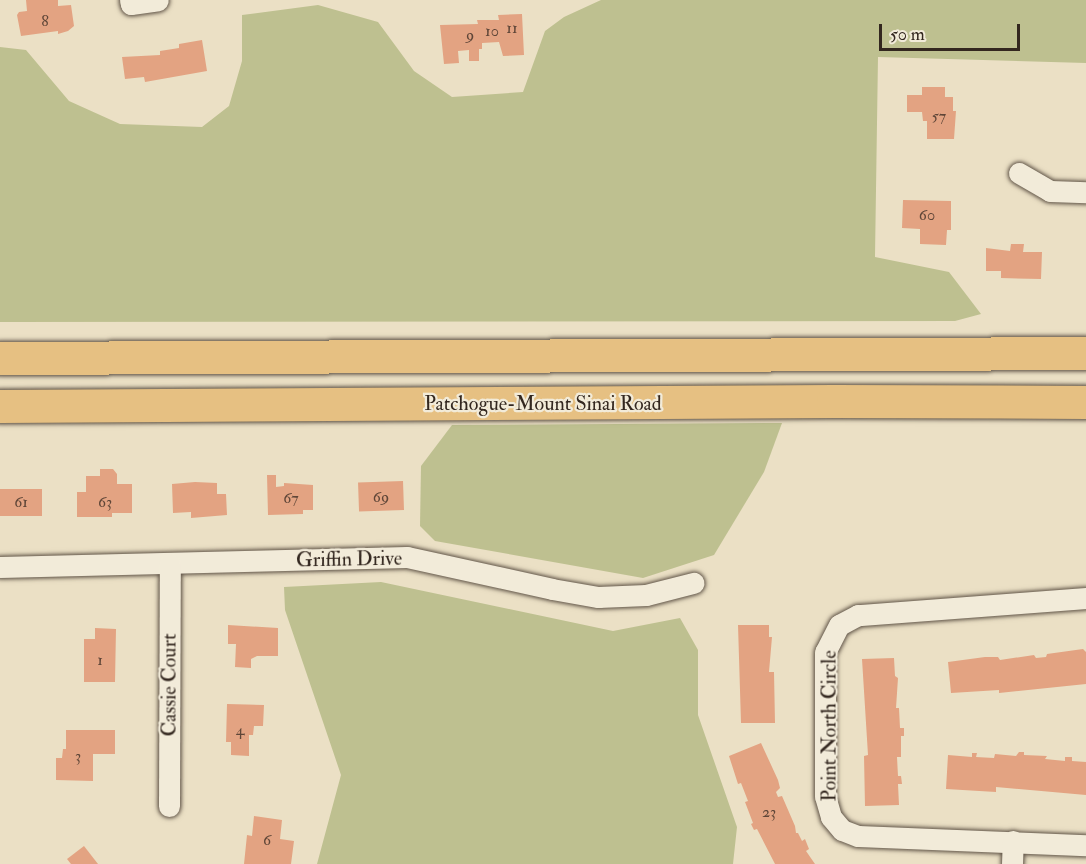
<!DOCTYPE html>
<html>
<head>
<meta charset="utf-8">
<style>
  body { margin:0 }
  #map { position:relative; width:1086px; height:864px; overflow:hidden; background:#ebe0c5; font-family:"IM FELL Double Pica",serif }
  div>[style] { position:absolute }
  .green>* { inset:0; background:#bec090 }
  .building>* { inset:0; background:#e3a382; transform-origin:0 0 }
  .roads { filter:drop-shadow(0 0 2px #615548) drop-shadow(0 0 2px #615548) }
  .minor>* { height:21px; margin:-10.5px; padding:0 10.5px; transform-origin:10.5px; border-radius:10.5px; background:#f2ebd9 }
  .trunk>* { height:33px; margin:-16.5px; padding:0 16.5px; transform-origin:16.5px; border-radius:16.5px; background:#e6c082 }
  span { translate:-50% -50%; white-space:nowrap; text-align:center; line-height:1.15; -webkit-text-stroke:4.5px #f2ebd9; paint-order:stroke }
  .number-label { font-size:16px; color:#5f4638 }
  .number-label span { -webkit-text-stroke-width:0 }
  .street-label { font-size:20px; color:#33271f }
  .scale { position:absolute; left:879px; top:24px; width:141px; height:27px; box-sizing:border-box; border:3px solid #33271f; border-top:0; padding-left:8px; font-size:18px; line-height:21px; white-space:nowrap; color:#33271f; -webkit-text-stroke:4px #f2ebd9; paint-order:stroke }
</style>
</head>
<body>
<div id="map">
  <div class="green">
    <div style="clip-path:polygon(601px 0,1086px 0,1086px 63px,878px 57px,875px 257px,949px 272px,981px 314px,955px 321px,0 322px,0 47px,26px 50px,69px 101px,120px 124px,202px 127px,229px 106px,242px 61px,242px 15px,318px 5px,378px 22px,414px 71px,452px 97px,523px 92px,545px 31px,564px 17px)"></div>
    <div style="clip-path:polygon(782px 423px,764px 472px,714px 555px,643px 578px,435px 541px,420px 526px,421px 466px,452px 425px)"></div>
    <div style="clip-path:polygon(381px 582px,613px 631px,680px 618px,698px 650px,698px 715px,737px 827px,733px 864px,317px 864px,341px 775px,285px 610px,284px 587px)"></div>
  </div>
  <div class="building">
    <div style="clip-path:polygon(26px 0,58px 0,58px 6px,71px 5px,74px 26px,68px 31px,58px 34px,58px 31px,21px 36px,17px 15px,19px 12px,27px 11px)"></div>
    <div style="clip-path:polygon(522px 14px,524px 55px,503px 56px,499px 42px,482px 43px,482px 49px,479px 49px,479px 61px,469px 61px,469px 50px,458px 51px,459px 63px,444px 64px,440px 25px,478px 24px,477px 20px,499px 20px,498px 15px)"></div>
    <div style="clip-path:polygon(202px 40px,207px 71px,145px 82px,144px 77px,125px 79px,122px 57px,160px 55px,160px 51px,179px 48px,179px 44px)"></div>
    <div style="clip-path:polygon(922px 87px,945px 87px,945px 97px,953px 97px,953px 111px,956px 111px,954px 139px,927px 139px,927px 121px,923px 121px,922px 112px,907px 112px,907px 95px,922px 95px)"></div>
    <div style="clip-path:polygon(903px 200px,951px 201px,951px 230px,947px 230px,946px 245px,920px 244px,920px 229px,902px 228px)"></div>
    <div style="clip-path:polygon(1011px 244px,1024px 244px,1023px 252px,1042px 252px,1041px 279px,1001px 278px,1001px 271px,986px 271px,986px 248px,1010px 251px)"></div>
    <div style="clip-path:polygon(100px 469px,113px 469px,117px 474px,117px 484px,132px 484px,132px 513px,112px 513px,112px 517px,77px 517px,77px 492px,86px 492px,86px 476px,100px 476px)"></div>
    <div style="clip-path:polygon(267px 475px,276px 475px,276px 487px,284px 486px,284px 483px,313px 485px,313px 510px,303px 510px,303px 514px,268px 515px)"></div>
    <div style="left:403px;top:481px;width:29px;height:45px;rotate:88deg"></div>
    <div style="clip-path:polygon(195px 482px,217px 483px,217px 494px,226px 494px,227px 515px,191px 518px,191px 512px,173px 513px,172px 484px)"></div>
    <div style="left:0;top:489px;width:42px;height:27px"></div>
    <div style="clip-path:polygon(228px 625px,278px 628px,278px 656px,257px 656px,251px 659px,251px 668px,235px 667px,236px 644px,228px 644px)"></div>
    <div style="clip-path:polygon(738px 625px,769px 625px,769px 637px,772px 637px,769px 672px,774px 672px,775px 723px,741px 723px)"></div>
    <div style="clip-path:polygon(95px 628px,116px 629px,115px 682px,84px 682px,84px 639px,95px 639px)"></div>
    <div style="clip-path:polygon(1083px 649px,1086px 652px,1086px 684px,999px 693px,999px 690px,951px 693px,948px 662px,985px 657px,998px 657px,1000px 660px,1034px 655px,1036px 658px,1046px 657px,1047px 654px)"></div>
    <div style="clip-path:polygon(894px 658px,895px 676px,898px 678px,896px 708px,899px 708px,900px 728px,904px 728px,904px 736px,901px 736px,901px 757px,897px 757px,898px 776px,901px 776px,902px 784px,898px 784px,899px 805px,865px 806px,864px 756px,868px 755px,862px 659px)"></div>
    <div style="clip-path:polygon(227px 704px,264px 705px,263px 726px,254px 726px,253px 735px,249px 735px,249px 756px,231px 755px,231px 742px,226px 742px)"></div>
    <div style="clip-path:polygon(66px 730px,115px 730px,115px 754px,93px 754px,93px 781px,56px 780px,56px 758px,62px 758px,63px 749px,66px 749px)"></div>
    <div style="clip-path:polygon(761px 743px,778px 780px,780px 788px,776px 792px,778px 797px,782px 796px,795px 826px,796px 833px,798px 833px,802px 841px,805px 839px,809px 849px,806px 851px,815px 864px,775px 864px,757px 829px,754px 830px,751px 824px,753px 823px,745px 802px,748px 801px,741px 783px,738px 784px,729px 756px)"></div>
    <div style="clip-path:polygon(1019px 752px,1024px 752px,1024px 755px,1047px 756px,1045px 759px,1065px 761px,1065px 757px,1072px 757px,1072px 761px,1086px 762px,1086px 795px,996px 787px,996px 792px,946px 789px,948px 755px,972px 757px,972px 753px,977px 753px,976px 757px,994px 758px,995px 754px,1016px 756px)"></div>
    <div style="clip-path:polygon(254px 816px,282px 820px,280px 839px,294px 841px,291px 864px,244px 864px,247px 835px,252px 836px)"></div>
    <div style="clip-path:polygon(84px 846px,98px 864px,71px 864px,67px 859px)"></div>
  </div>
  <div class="roads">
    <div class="minor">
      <div style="left:130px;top:0;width:4px;rotate:76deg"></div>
      <div style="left:131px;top:4px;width:27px;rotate:-8deg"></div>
      <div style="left:1019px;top:173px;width:36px;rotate:30deg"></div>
      <div style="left:1050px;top:191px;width:36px;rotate:2deg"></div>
      <div style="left:0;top:567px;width:407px;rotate:-1.4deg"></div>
      <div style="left:407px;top:557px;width:148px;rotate:12.4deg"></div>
      <div style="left:552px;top:589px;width:47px;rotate:9.9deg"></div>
      <div style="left:598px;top:597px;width:48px;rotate:-2.4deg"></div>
      <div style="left:646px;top:595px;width:49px;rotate:-14.3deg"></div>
      <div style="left:1086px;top:598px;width:229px;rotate:175.7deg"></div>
      <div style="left:858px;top:615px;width:21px;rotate:152deg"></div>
      <div style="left:839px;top:625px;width:30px;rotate:117deg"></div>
      <div style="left:825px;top:652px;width:144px;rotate:90deg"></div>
      <div style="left:825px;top:796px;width:22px;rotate:74deg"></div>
      <div style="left:831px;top:817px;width:17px;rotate:50deg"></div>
      <div style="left:842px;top:830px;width:17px;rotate:21deg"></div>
      <div style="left:858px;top:836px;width:228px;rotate:2.3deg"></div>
      <div style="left:169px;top:806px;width:242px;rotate:-89.8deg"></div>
      <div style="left:1012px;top:864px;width:23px;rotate:-88deg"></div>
    </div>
    <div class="trunk">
      <div style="left:0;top:358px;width:1086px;rotate:-0.26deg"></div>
      <div style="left:0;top:406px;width:833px;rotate:-0.34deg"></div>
      <div style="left:833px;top:401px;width:253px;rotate:0.2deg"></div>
    </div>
  </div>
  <div class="number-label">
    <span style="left:45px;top:21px">8</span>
    <span style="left:512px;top:28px">11</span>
    <span style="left:492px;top:31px">10</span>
    <span style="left:470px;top:35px">9</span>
    <span style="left:939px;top:116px">57</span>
    <span style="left:927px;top:215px">60</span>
    <span style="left:381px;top:497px">69</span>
    <span style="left:291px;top:498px">67</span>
    <span style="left:21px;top:502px">61</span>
    <span style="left:105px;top:502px">63</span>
    <span style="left:100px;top:660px">1</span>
    <span style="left:240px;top:730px">4</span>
    <span style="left:78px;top:756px">3</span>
    <span style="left:769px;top:812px">23</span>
    <span style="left:267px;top:840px">6</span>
  </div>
  <div class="street-label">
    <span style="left:543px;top:403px">Patchogue-Mount Sinai Road</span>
    <span style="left:349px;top:559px;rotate:-1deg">Griffin Drive</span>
    <span style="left:169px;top:685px;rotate:-90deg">Cassie Court</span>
    <span style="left:829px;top:726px;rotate:-90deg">Point North Circle</span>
  </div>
  <div class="scale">50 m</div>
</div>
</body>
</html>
